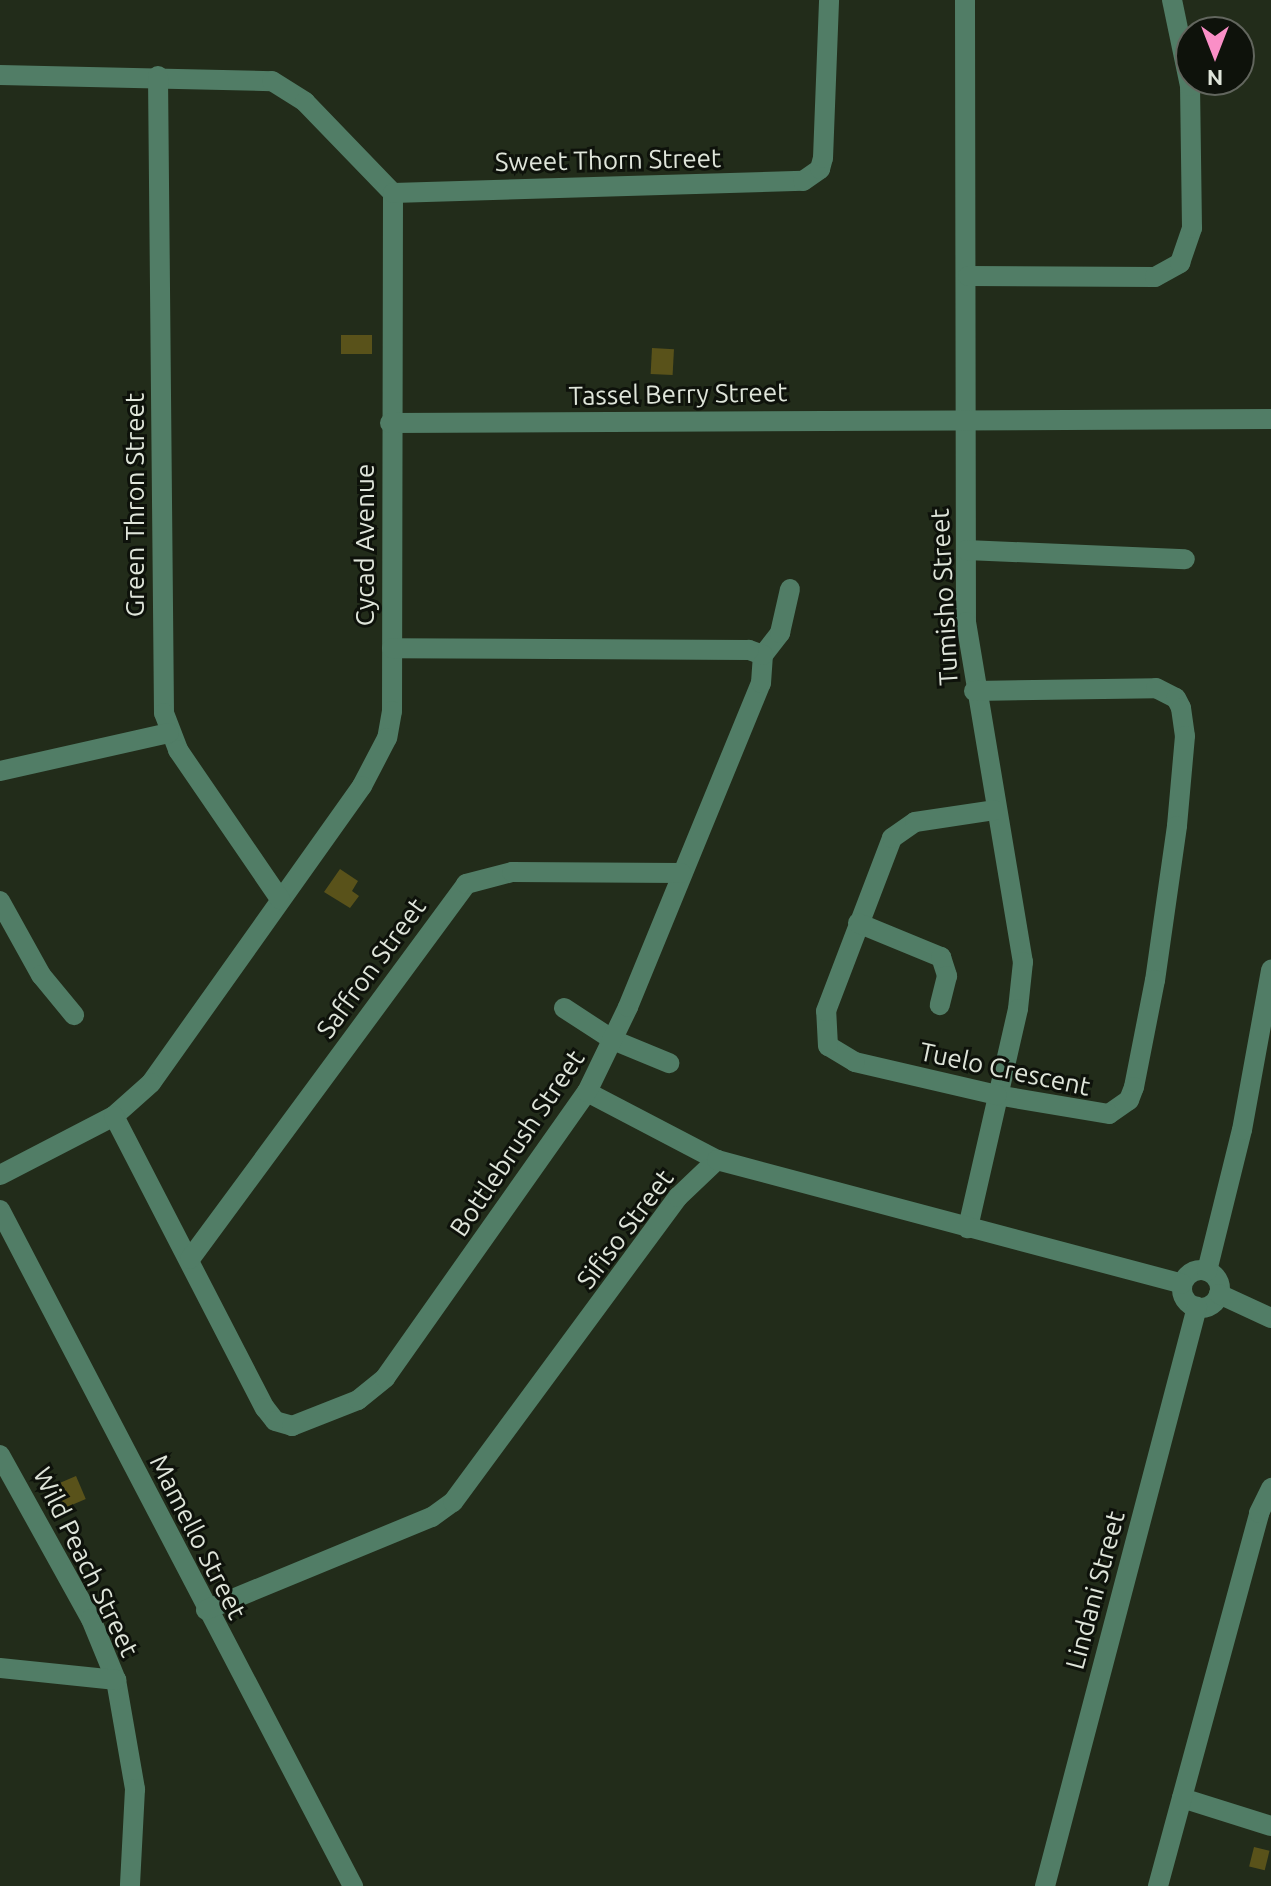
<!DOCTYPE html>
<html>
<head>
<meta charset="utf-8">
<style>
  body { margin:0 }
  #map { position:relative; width:1271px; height:1886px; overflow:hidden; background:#222c1a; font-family:Ubuntu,sans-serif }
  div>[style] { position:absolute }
  .building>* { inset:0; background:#59521a; transform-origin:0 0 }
  .minor>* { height:20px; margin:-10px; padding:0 10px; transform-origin:10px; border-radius:10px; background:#517d66 }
  .minor>.ring { margin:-10px; padding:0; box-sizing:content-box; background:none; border:20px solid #517d66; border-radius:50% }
  span { translate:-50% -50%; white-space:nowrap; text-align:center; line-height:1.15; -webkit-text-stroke:6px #0e120b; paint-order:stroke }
  .street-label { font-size:26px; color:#dfe5da }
  .north { position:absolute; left:1175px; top:16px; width:80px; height:80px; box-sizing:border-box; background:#0e120b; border:2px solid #62665e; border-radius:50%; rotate:180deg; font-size:22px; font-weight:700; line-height:32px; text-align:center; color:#dfe5da }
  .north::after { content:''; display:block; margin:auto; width:28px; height:36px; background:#fa8fc7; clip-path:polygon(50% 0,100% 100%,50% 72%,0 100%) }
</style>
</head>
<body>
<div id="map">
  <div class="building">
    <div style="left:372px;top:335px;width:19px;height:31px;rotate:90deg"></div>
    <div style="left:652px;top:348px;width:22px;height:26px;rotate:3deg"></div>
    <div style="clip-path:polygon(340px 869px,358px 881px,352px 891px,359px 896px,350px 908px,324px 892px)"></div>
    <div style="left:76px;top:1476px;width:25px;height:28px;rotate:67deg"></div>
    <div style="left:1254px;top:1847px;width:16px;height:20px;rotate:14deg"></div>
  </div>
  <div class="minor">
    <div style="left:965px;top:0;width:622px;rotate:89.91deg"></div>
    <div style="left:966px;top:622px;width:345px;rotate:80.5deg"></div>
    <div style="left:1023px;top:962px;width:47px;rotate:96.1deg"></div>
    <div style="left:1018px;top:1009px;width:225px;rotate:102.9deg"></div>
    <div style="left:0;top:75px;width:272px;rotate:1.3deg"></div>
    <div style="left:272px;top:81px;width:39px;rotate:32deg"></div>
    <div style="left:305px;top:102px;width:127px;rotate:46deg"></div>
    <div style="left:393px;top:193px;width:518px;rotate:90.11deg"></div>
    <div style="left:392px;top:711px;width:27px;rotate:100deg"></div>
    <div style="left:387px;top:738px;width:54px;rotate:117.5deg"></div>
    <div style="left:362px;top:786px;width:364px;rotate:125.4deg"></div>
    <div style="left:151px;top:1083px;width:50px;rotate:138.3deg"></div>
    <div style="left:114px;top:1116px;width:128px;rotate:152.6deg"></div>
    <div style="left:158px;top:76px;width:637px;rotate:89.46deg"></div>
    <div style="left:164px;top:713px;width:40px;rotate:69deg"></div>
    <div style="left:178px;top:750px;width:181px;rotate:55.6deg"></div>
    <div style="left:393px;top:193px;width:410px;rotate:-1.7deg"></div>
    <div style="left:803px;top:181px;width:21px;rotate:-35deg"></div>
    <div style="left:820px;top:169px;width:11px;rotate:-75deg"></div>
    <div style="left:823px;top:158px;width:158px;rotate:-87.8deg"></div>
    <div style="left:968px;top:276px;width:187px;rotate:0.3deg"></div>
    <div style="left:1155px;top:277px;width:29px;rotate:-29deg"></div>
    <div style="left:1180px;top:263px;width:37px;rotate:-71deg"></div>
    <div style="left:1192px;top:228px;width:142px;rotate:-90.8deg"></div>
    <div style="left:1190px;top:86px;width:88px;rotate:-101.8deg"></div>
    <div style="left:390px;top:423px;width:881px;rotate:-0.26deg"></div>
    <div style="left:966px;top:550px;width:219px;rotate:2.4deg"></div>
    <div style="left:763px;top:655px;width:28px;rotate:-52deg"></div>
    <div style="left:780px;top:633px;width:45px;rotate:-77.2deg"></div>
    <div style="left:974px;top:691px;width:182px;rotate:-0.9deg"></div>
    <div style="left:1156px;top:688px;width:22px;rotate:27deg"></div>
    <div style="left:1176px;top:698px;width:11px;rotate:63deg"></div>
    <div style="left:1181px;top:708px;width:28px;rotate:82deg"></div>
    <div style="left:1185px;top:736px;width:90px;rotate:95.1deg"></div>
    <div style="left:1177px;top:826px;width:156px;rotate:98.1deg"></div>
    <div style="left:1155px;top:980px;width:109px;rotate:101.1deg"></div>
    <div style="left:1134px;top:1087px;width:14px;rotate:111deg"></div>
    <div style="left:1129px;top:1100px;width:24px;rotate:145deg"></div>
    <div style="left:1109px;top:1114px;width:114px;rotate:-170.4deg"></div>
    <div style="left:997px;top:1095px;width:146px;rotate:-166.9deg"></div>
    <div style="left:855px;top:1062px;width:31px;rotate:-149deg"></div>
    <div style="left:828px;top:1046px;width:35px;rotate:-93deg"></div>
    <div style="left:826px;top:1011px;width:185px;rotate:-69.1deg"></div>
    <div style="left:892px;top:838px;width:28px;rotate:-35deg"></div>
    <div style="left:915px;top:822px;width:80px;rotate:-8.6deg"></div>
    <div style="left:0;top:771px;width:173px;rotate:-12.7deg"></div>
    <div style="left:0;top:901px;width:85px;rotate:61deg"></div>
    <div style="left:41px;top:975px;width:52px;rotate:50.5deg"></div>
    <div style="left:858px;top:923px;width:90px;rotate:22.3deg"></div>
    <div style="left:941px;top:957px;width:20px;rotate:72deg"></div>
    <div style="left:947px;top:976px;width:30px;rotate:104deg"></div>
    <div style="left:564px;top:1008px;width:59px;rotate:33.1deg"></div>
    <div style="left:613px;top:1040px;width:61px;rotate:22.3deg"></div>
    <div style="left:587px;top:1092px;width:147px;rotate:27.6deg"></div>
    <div style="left:114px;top:1116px;width:329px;rotate:62.7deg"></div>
    <div style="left:265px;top:1408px;width:16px;rotate:52deg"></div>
    <div style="left:275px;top:1421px;width:18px;rotate:16deg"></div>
    <div style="left:292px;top:1426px;width:71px;rotate:-21.5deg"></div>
    <div style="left:358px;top:1400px;width:35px;rotate:-39deg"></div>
    <div style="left:385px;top:1378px;width:350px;rotate:-54.8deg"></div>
    <div style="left:587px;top:1092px;width:94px;rotate:-64.2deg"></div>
    <div style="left:628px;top:1007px;width:350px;rotate:-67.7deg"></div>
    <div style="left:761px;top:683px;width:28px;rotate:-86deg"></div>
    <div style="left:763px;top:655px;width:15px;rotate:-160deg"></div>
    <div style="left:749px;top:650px;width:357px;rotate:-179.7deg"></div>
    <div style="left:0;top:1210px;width:763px;rotate:62.43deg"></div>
    <div style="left:190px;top:1259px;width:466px;rotate:-53.6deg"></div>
    <div style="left:466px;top:884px;width:48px;rotate:-14.6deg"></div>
    <div style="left:512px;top:872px;width:169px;rotate:0.3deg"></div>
    <div class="ring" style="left:1182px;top:1270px;width:18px;height:18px"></div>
    <div style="left:1207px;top:1271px;width:145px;rotate:-76.1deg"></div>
    <div style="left:1242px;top:1130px;width:163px;rotate:-79.7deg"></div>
    <div style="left:1219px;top:1294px;width:57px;rotate:24.8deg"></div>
    <div style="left:0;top:1455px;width:188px;rotate:61deg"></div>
    <div style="left:91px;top:1619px;width:66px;rotate:67.7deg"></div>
    <div style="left:116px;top:1680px;width:111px;rotate:80.1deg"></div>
    <div style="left:135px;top:1789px;width:97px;rotate:93deg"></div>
    <div style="left:206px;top:1610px;width:244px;rotate:-22.4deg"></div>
    <div style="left:432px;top:1517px;width:26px;rotate:-36deg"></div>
    <div style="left:453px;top:1502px;width:379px;rotate:-53.6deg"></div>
    <div style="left:678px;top:1197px;width:54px;rotate:-43.5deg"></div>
    <div style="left:717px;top:1160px;width:481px;rotate:14.9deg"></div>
    <div style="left:0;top:1668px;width:117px;rotate:5.9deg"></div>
    <div style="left:1182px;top:1798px;width:93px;rotate:17.5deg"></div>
    <div style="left:1045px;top:1886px;width:599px;rotate:-75.29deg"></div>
    <div style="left:1158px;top:1886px;width:386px;rotate:-74.8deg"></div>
    <div style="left:1259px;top:1513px;width:28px;rotate:-64deg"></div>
  </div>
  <div class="street-label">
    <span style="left:608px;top:160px;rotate:-1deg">Sweet Thorn Street</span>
    <span style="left:678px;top:394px;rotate:-1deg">Tassel Berry Street</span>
    <span style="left:135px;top:505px;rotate:-90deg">Green Thron Street</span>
    <span style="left:365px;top:545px;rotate:-90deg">Cycad Avenue</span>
    <span style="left:944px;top:597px;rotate:-93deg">Tumisho Street</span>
    <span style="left:371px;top:968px;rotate:-54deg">Saffron Street</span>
    <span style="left:1005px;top:1069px;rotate:12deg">Tuelo Crescent</span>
    <span style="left:517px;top:1143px;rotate:-56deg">Bottlebrush Street</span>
    <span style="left:625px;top:1229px;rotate:-53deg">Sifiso Street</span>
    <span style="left:198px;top:1537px;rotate:63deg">Mamello Street</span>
    <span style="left:86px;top:1562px;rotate:64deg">Wild Peach Street</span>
    <span style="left:1095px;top:1590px;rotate:-75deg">Lindani Street</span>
  </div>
  <div class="north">N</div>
</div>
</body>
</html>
